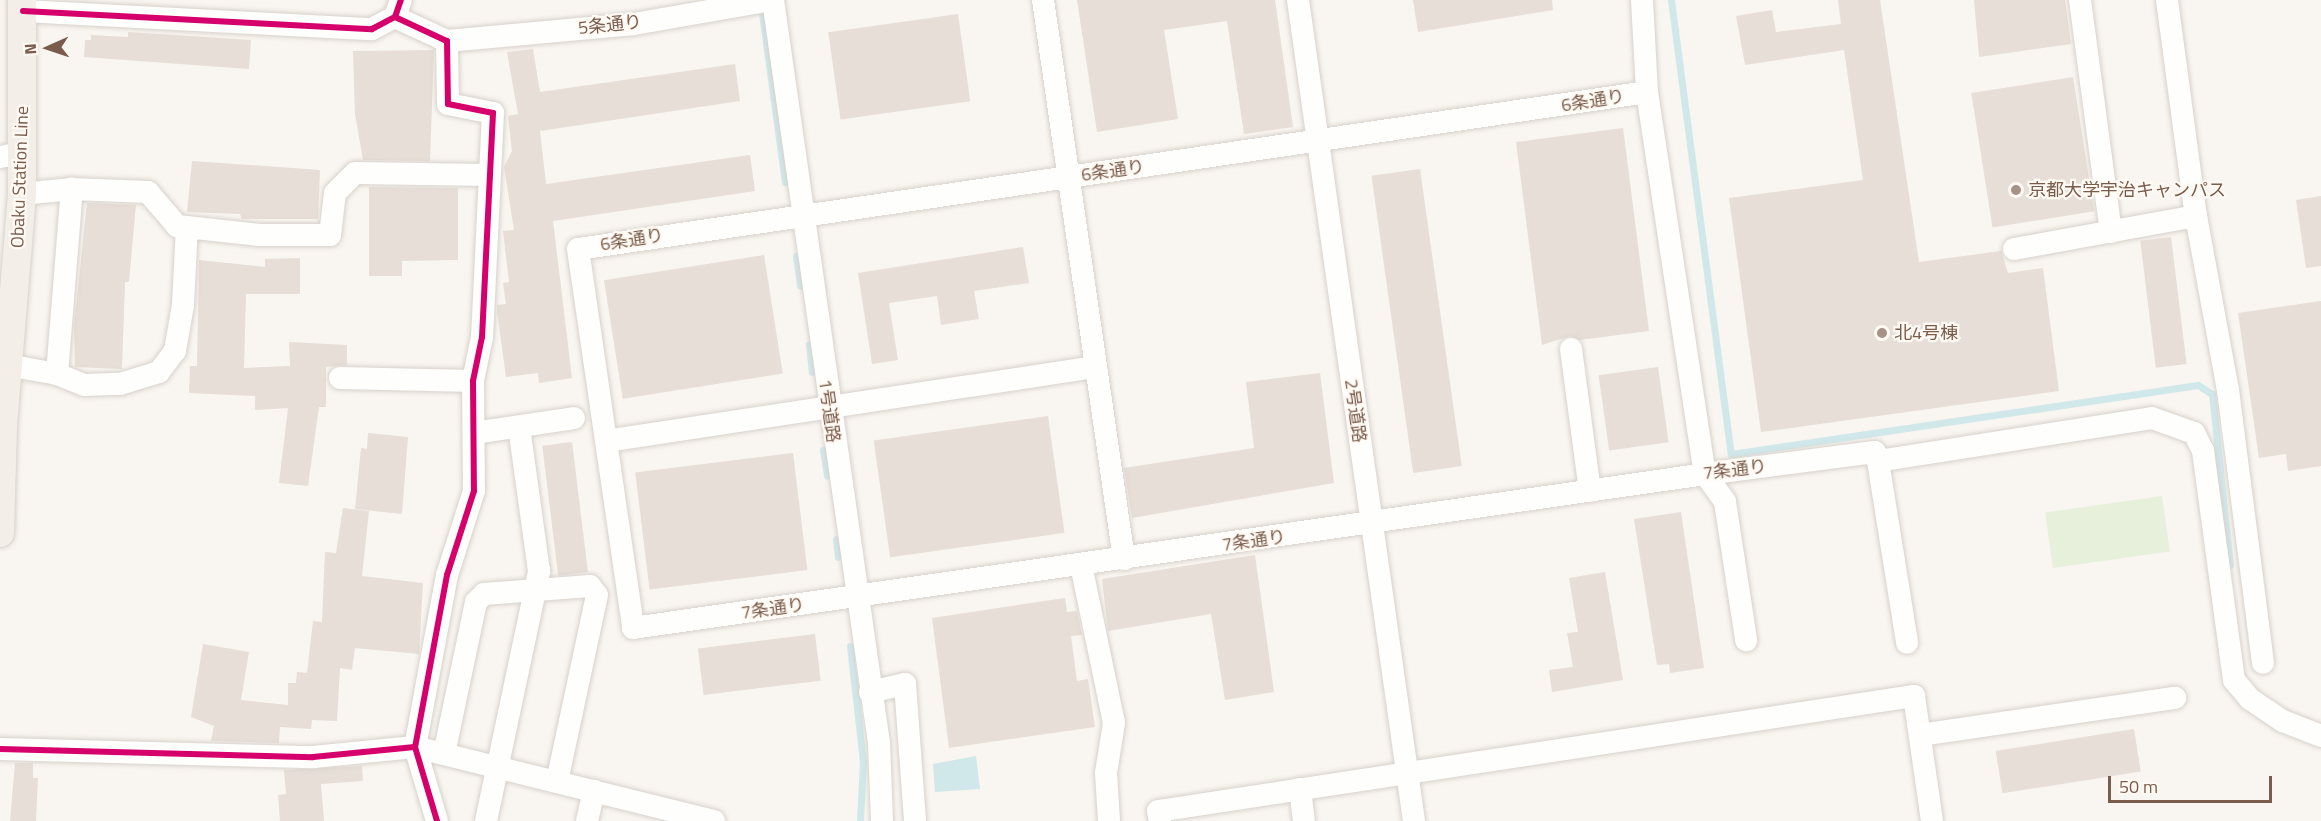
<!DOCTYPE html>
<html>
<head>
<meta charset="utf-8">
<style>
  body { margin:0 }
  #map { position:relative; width:2321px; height:821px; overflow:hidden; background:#f9f5f0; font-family:"Titillium Web","Noto Sans JP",sans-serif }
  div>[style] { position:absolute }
  .green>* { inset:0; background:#e7f0db; transform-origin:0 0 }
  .water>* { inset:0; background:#d0e8ea }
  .stream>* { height:7px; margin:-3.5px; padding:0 3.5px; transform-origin:3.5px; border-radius:3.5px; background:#d0e8ea }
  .building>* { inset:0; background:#e6ded7; transform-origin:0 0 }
  .roads { filter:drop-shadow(0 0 2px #d7d1cb) drop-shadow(0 0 2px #d7d1cb) }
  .minor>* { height:22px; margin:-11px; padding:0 11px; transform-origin:11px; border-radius:11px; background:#fefefd }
  .major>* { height:28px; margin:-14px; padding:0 14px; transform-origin:14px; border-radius:14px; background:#f3eee8 }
  .cycleway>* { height:6px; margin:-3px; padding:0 3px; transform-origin:3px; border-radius:3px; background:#d6006c }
  .dots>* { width:16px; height:16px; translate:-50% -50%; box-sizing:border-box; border:3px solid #fffaf3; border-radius:50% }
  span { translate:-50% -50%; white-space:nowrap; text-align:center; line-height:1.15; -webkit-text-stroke:4.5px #fffaf3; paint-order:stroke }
  .street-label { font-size:18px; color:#7a5c4d }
  .poi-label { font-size:18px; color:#7a5c4d }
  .left { translate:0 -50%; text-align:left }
  .north { position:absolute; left:18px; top:18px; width:60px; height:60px; -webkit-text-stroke:4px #fffaf3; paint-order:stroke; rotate:267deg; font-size:16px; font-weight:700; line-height:24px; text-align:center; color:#7a5c4d }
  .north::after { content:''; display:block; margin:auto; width:21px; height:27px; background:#7a5c4d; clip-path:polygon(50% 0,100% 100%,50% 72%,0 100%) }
  .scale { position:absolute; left:2108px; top:776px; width:164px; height:27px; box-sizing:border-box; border:3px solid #7a5c4d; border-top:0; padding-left:8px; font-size:18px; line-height:21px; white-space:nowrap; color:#7a5c4d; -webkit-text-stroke:4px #fffaf3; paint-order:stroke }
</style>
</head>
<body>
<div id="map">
  <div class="green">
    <div style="left:2162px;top:496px;width:56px;height:118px;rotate:82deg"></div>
  </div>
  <div class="water">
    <div style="clip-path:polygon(976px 756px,980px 789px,935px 792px,933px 764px)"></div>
  </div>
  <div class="stream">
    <div style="left:1671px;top:0;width:458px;rotate:82.5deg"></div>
    <div style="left:1731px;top:454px;width:472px;rotate:-8.4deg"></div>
    <div style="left:2198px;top:385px;width:17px;rotate:33deg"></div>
    <div style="left:2212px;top:394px;width:172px;rotate:84deg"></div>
    <div style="left:761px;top:5px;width:179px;rotate:82.3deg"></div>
    <div style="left:796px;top:256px;width:30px;rotate:82deg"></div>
    <div style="left:809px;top:344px;width:28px;rotate:84deg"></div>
    <div style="left:823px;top:450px;width:26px;rotate:81deg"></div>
    <div style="left:836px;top:539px;width:18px;rotate:84deg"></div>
    <div style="left:850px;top:646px;width:116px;rotate:83.6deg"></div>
    <div style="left:863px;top:761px;width:60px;rotate:92.9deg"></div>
  </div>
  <div class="building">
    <div style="clip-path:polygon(1077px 0,1275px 0,1293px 127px,1244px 134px,1227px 21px,1164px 30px,1178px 119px,1097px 132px)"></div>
    <div style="clip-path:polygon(1413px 0,1552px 0,1553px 10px,1418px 32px)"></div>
    <div style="clip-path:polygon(1838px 0,1880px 0,1919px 262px,2001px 251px,2008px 273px,2043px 268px,2059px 391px,1761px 432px,1729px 198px,1863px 180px,1844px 50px,1745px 65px,1736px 16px,1772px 10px,1776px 32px,1841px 24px)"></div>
    <div style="clip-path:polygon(1974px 0,2065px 0,2071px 44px,1979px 57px)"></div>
    <div style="left:958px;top:14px;width:88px;height:131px;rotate:82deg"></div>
    <div style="clip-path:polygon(128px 32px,251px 40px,249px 69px,84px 57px,85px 40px,91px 40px,91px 35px,128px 37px)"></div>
    <div style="clip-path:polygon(533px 49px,540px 92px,735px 64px,740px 101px,540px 131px,546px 184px,750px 155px,755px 191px,553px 221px,572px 378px,539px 383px,538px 373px,506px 377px,497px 311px,497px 305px,506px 304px,503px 283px,509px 282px,503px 231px,514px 230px,504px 167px,512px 151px,508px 116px,518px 114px,507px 52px)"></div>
    <div style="clip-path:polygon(434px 50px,430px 161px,363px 160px,355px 114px,353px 51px)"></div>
    <div style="left:2073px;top:77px;width:136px;height:103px;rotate:81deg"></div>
    <div style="clip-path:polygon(1623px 128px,1649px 331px,1580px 340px,1570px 336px,1542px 345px,1516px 142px)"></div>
    <div style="clip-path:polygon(192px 161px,320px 170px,318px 219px,242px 219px,240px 214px,187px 212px)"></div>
    <div style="left:1420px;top:169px;width:300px;height:49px;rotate:82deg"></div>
    <div style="clip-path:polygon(369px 187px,458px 188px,458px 260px,402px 261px,402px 276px,369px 276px)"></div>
    <div style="clip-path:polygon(2321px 196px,2321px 266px,2306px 268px,2296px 200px)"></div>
    <div style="clip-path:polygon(87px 203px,136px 205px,129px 282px,125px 282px,122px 369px,75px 367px,74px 326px)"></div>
    <div style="left:2171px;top:237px;width:128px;height:31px;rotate:83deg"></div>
    <div style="clip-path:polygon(1023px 247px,1029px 283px,974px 291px,979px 319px,941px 325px,937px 296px,889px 303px,898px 360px,872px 364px,858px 273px)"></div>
    <div style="left:764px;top:255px;width:120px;height:162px;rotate:81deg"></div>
    <div style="clip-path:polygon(300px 258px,300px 294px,246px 294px,244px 368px,290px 366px,289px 342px,347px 345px,347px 365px,326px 367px,326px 407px,319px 407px,308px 486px,279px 483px,288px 408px,255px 410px,255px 396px,189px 393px,190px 366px,197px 366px,199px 260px,265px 267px,265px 259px)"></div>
    <div style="clip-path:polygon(2321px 301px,2321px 466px,2288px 471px,2286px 454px,2259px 458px,2238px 313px)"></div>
    <div style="left:1658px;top:367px;width:76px;height:60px;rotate:82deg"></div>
    <div style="clip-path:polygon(1320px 373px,1334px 483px,1132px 518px,1124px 468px,1254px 448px,1246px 382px)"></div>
    <div style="left:1048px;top:416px;width:118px;height:176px;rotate:82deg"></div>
    <div style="clip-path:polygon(368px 433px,408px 437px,402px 514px,355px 509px,361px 448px,367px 449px)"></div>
    <div style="left:572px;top:442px;width:131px;height:30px;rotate:83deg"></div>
    <div style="left:793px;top:453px;width:118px;height:159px;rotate:83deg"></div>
    <div style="clip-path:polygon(343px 508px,369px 511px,362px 576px,423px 583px,419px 654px,355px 648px,352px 670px,340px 668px,337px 721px,312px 720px,311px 729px,280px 727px,279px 743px,211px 741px,214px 726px,191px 717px,203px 644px,249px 652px,241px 700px,288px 705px,288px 683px,296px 683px,297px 672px,307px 673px,313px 621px,322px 622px,325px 552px,336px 553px)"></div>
    <div style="clip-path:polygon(1681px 512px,1704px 668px,1670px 673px,1669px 664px,1657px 665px,1634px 519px)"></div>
    <div style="clip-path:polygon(1255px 555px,1274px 692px,1225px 700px,1211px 614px,1108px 631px,1102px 579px)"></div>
    <div style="clip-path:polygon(1605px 572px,1623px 680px,1552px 692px,1549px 670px,1573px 667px,1567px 633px,1578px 632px,1569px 578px)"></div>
    <div style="clip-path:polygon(1065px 598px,1067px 612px,1077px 611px,1082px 635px,1071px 636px,1077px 681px,1088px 679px,1095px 727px,949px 748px,932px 618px)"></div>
    <div style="left:815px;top:634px;width:47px;height:118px;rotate:83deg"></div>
    <div style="left:2134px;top:729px;width:43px;height:140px;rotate:81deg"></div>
    <div style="clip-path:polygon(15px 763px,33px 763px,33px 778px,38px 778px,36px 821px,10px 821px)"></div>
    <div style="clip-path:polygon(362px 766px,363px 781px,321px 784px,324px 821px,280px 821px,278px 795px,286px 794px,284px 770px)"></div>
  </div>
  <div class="roads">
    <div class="minor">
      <div style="left:773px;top:0;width:751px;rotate:81.88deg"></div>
      <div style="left:879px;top:743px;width:78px;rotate:87.8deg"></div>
      <div style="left:1043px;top:0;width:565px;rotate:81.76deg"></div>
      <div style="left:1298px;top:0;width:829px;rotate:81.96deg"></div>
      <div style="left:1642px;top:0;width:92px;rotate:86.9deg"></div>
      <div style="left:1647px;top:92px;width:386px;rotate:81.4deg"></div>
      <div style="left:1705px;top:474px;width:34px;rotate:54deg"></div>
      <div style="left:1725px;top:502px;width:140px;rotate:81.3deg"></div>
      <div style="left:2080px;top:0;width:234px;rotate:82.4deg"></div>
      <div style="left:2167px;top:0;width:218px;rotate:82.4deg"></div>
      <div style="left:2196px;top:216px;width:177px;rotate:79.6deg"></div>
      <div style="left:2228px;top:390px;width:275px;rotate:82.7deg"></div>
      <div style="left:23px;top:11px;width:349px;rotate:3deg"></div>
      <div style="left:372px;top:29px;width:26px;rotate:-28deg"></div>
      <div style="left:395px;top:17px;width:18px;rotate:-71deg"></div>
      <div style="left:395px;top:17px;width:57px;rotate:24.8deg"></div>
      <div style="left:447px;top:41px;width:63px;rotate:89.1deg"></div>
      <div style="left:448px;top:104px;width:46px;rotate:11.3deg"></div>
      <div style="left:493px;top:113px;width:224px;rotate:92.8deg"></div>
      <div style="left:482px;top:337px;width:45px;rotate:101.6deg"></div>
      <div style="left:473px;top:381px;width:110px;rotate:89.5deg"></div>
      <div style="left:474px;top:491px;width:88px;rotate:107.8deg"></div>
      <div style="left:447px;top:575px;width:175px;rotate:100.5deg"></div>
      <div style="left:415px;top:747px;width:77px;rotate:73.4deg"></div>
      <div style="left:447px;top:41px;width:188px;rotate:-5.2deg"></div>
      <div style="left:634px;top:24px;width:140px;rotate:-9.9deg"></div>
      <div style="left:1647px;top:92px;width:1080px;rotate:171.64deg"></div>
      <div style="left:578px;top:249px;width:383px;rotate:81.7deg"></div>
      <div style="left:633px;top:628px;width:1083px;rotate:-8.17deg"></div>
      <div style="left:1705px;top:474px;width:171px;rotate:-7.4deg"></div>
      <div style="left:1875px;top:452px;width:9px;rotate:72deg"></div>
      <div style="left:1878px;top:461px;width:277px;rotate:-8.9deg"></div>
      <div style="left:2152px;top:418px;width:45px;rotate:19.7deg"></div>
      <div style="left:2194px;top:433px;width:20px;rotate:63deg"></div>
      <div style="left:2203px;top:451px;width:231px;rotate:82.3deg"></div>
      <div style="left:2234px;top:680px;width:25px;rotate:50deg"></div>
      <div style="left:2250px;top:699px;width:40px;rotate:34deg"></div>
      <div style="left:2283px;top:721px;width:41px;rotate:21.5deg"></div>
      <div style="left:0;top:157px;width:22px;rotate:-10deg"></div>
      <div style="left:22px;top:194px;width:50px;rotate:-5.7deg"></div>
      <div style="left:72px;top:189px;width:76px;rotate:2.3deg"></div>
      <div style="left:148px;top:192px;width:45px;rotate:49.5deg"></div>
      <div style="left:177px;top:226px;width:83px;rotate:6.2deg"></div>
      <div style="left:260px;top:235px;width:70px"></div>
      <div style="left:330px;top:235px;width:42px;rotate:-83.2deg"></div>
      <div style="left:335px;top:193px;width:28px;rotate:-45deg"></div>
      <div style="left:355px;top:173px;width:133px;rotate:0.9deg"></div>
      <div style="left:2014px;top:249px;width:185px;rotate:-10.3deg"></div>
      <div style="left:1571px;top:349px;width:143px;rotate:82.4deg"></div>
      <div style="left:7px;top:365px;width:51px;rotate:10.2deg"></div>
      <div style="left:57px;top:374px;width:29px;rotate:22deg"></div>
      <div style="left:84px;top:385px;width:36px;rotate:-2deg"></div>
      <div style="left:120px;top:384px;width:41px;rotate:-17.1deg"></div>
      <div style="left:159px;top:372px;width:26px;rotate:-53deg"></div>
      <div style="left:175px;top:351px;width:47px;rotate:-80.1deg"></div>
      <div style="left:183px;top:305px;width:78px;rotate:-87.1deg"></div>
      <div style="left:57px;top:374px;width:186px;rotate:-85.4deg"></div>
      <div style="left:340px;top:378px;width:133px;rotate:1.3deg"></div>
      <div style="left:474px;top:433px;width:101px;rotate:-8.5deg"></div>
      <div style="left:606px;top:441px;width:495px;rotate:-8.6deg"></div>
      <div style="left:1878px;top:461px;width:184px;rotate:80.9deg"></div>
      <div style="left:1081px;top:565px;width:161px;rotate:78.2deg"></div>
      <div style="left:1114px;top:723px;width:51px;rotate:99.1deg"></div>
      <div style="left:1106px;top:773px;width:48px;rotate:86.4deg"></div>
      <div style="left:870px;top:692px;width:36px;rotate:-13deg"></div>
      <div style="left:905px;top:684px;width:137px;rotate:85.8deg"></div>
      <div style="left:1920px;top:735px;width:258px;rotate:-8.3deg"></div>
      <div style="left:0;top:749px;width:313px;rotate:1.5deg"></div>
      <div style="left:313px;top:757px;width:102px;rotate:-5.6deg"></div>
      <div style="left:415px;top:747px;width:308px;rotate:13.9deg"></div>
      <div style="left:444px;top:754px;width:155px;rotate:-78.1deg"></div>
      <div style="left:476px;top:602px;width:11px;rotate:-45deg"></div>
      <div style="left:484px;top:594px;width:106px;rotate:-4.3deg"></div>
      <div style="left:590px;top:586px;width:11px;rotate:52deg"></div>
      <div style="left:597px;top:595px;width:191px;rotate:102.1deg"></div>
      <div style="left:1300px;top:789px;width:32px;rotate:83deg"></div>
      <div style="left:486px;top:821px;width:256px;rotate:-78deg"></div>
      <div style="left:539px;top:571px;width:145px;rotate:-97.9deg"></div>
      <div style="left:587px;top:821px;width:31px;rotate:-77deg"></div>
      <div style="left:1160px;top:821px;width:10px;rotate:-101deg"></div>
      <div style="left:1158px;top:811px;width:765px;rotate:-8.65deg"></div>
      <div style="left:1914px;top:696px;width:126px;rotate:81.8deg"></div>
    </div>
    <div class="major">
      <div style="left:0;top:533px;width:108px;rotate:-88.4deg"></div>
      <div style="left:3px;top:425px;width:232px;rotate:-85.3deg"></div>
      <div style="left:22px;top:194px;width:194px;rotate:-90deg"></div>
    </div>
  </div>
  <div class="cycleway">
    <div style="left:23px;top:11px;width:349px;rotate:3deg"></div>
    <div style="left:372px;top:29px;width:26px;rotate:-28deg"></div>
    <div style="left:395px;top:17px;width:18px;rotate:-71deg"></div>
    <div style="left:395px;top:17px;width:57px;rotate:24.8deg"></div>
    <div style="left:447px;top:41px;width:63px;rotate:89.1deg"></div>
    <div style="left:448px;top:104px;width:46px;rotate:11.3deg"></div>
    <div style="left:493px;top:113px;width:224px;rotate:92.8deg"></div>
    <div style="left:482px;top:337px;width:45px;rotate:101.6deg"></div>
    <div style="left:473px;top:381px;width:110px;rotate:89.5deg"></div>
    <div style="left:474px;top:491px;width:88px;rotate:107.8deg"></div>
    <div style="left:447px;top:575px;width:175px;rotate:100.5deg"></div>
    <div style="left:415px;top:747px;width:77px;rotate:73.4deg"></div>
    <div style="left:0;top:749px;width:313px;rotate:1.5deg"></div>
    <div style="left:313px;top:757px;width:102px;rotate:-5.6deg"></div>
  </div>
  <div class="dots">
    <div style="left:2016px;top:190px;background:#a69286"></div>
    <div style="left:1882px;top:333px;background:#a69286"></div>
  </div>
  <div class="street-label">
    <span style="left:610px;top:25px;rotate:-6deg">5条通り</span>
    <span style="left:1593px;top:101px;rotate:-9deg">6条通り</span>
    <span style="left:1113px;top:171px;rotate:-8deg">6条通り</span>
    <span style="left:20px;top:177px;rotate:-88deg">Obaku Station Line</span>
    <span style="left:632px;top:240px;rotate:-9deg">6条通り</span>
    <span style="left:829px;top:411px;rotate:82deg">1号道路</span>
    <span style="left:1355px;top:411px;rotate:82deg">2号道路</span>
    <span style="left:1735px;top:470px;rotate:-7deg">7条通り</span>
    <span style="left:1254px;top:541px;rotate:-8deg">7条通り</span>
    <span style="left:773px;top:609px;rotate:-8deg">7条通り</span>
  </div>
  <div class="poi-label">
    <span class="left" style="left:2028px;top:190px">京都大学宇治キャンパス</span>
    <span class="left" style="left:1894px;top:333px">北4号棟</span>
  </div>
  <div class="north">N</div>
  <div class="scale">50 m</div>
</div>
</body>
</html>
